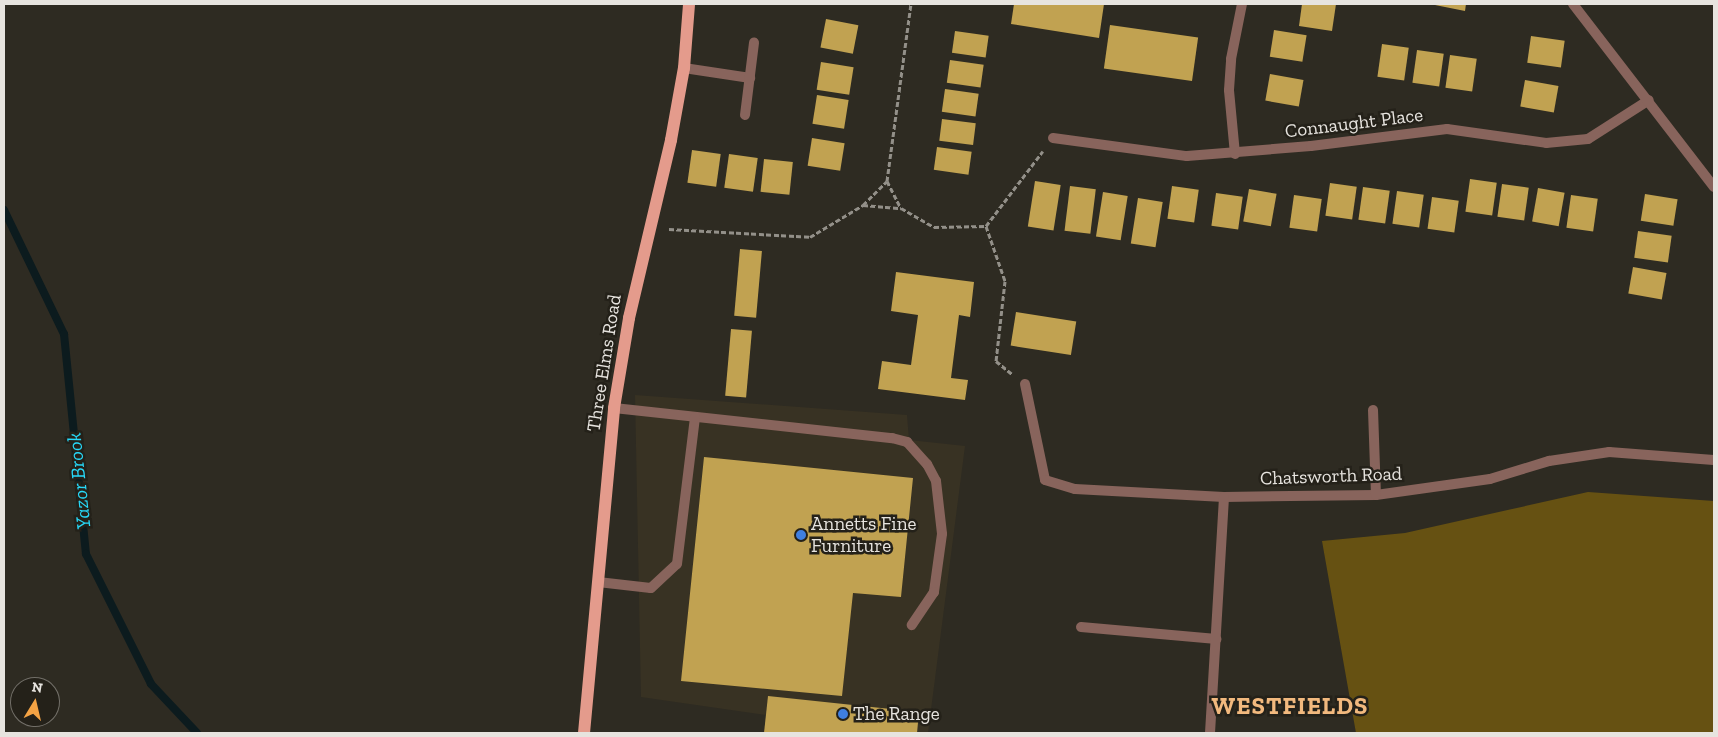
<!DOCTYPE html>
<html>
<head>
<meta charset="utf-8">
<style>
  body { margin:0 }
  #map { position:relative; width:1718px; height:737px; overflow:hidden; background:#2e2b22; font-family:"Zilla Slab",serif }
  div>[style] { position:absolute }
  .built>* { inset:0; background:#383223 }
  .green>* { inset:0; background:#665112 }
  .stream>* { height:8px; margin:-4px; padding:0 4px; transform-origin:4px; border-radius:4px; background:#0c1b1e }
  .building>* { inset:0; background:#c1a251; transform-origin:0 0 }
  .path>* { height:3px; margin-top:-1.5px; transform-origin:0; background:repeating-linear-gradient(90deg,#939089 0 5px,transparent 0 7.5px) }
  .service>* { height:10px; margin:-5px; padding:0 5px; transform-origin:5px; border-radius:5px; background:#88645c }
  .minor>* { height:10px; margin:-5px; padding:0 5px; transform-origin:5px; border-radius:5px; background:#88645c }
  .tertiary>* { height:10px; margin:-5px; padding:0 5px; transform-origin:5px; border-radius:5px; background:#88645c }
  .primary>* { height:12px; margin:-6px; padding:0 6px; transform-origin:6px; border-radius:6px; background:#e49b8c }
  .dots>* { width:14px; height:14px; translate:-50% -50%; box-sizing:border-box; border:2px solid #242119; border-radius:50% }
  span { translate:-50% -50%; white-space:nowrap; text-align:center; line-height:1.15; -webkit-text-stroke:5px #242119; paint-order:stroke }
  .street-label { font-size:19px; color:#e7e4df }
  .poi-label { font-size:19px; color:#e7e4df }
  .left { translate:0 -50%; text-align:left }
  .water-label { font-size:20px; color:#27d8f8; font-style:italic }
  .district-label { font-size:24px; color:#f2b97e; font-weight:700; letter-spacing:1px }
  .frame { position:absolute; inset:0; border:5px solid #e7e4df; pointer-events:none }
  .north { position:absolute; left:10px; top:677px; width:50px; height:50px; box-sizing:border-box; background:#242119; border:1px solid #726f68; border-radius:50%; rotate:9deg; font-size:14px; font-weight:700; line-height:20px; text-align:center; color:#e7e4df }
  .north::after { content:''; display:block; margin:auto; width:18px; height:22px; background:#f4a344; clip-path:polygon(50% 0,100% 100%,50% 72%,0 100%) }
</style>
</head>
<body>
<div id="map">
  <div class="built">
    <div style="clip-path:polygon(635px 395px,907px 415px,909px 440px,965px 446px,928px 733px,764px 733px,766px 715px,641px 697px)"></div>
  </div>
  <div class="green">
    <div style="clip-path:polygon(1588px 492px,1714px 501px,1714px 733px,1356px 733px,1322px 541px,1405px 533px)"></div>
  </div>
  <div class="stream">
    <div style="left:4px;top:210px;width:138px;rotate:64.2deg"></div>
    <div style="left:64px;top:334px;width:221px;rotate:84.3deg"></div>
    <div style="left:86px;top:554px;width:145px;rotate:63.4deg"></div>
    <div style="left:151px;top:684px;width:67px;rotate:46.8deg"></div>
  </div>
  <div class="building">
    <div style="clip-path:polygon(1014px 4px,1104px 4px,1099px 38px,1011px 24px)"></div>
    <div style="clip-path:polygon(1302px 4px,1336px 4px,1332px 31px,1299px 26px)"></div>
    <div style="clip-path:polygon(1430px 4px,1466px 4px,1465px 11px)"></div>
    <div style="left:826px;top:19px;width:33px;height:29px;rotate:11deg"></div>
    <div style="left:1110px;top:25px;width:89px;height:44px;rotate:8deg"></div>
    <div style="left:1274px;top:30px;width:33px;height:27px;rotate:9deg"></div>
    <div style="left:955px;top:31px;width:34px;height:22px;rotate:8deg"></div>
    <div style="left:1531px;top:36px;width:34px;height:27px;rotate:8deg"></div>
    <div style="left:1382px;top:44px;width:27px;height:33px;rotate:8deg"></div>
    <div style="left:1417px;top:50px;width:27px;height:33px;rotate:8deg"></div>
    <div style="left:1450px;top:55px;width:27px;height:33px;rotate:8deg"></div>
    <div style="left:950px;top:60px;width:34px;height:23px;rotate:8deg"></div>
    <div style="left:821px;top:62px;width:33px;height:28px;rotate:9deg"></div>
    <div style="left:1270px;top:74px;width:34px;height:27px;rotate:10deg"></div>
    <div style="left:1525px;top:80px;width:34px;height:27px;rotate:10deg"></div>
    <div style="left:945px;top:89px;width:34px;height:23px;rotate:8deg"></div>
    <div style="left:817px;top:95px;width:32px;height:29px;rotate:9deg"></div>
    <div style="left:942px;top:119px;width:34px;height:22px;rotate:7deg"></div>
    <div style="left:812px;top:138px;width:33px;height:28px;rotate:9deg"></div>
    <div style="left:937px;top:147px;width:35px;height:23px;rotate:8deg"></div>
    <div style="left:692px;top:150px;width:29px;height:33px;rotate:8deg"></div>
    <div style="left:729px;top:154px;width:29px;height:34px;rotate:8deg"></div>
    <div style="left:764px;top:159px;width:29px;height:33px;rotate:6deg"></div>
    <div style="left:1470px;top:179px;width:27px;height:33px;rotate:8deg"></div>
    <div style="left:1035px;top:181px;width:26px;height:46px;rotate:9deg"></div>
    <div style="left:1330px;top:183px;width:27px;height:33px;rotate:8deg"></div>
    <div style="left:1502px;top:184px;width:27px;height:33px;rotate:8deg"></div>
    <div style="left:1070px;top:186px;width:26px;height:45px;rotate:7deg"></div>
    <div style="left:1172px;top:186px;width:27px;height:33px;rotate:8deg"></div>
    <div style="left:1363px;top:187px;width:27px;height:33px;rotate:8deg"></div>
    <div style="left:1538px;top:188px;width:27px;height:34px;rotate:10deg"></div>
    <div style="left:1249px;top:189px;width:28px;height:33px;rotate:10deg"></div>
    <div style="left:1397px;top:191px;width:27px;height:33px;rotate:8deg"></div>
    <div style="left:1103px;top:192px;width:25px;height:45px;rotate:9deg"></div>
    <div style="left:1216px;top:193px;width:27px;height:33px;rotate:8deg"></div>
    <div style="left:1645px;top:194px;width:33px;height:27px;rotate:9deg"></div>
    <div style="left:1294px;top:195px;width:28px;height:33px;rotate:8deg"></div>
    <div style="left:1571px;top:195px;width:27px;height:33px;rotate:8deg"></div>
    <div style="left:1432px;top:197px;width:27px;height:32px;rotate:8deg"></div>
    <div style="left:1138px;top:198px;width:25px;height:46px;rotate:9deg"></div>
    <div style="left:1638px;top:231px;width:34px;height:27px;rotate:8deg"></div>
    <div style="left:740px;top:249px;width:22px;height:67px;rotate:5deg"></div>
    <div style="left:1633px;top:267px;width:34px;height:27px;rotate:10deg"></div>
    <div style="clip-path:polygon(896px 272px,974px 282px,970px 317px,959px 315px,951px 378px,968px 380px,965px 400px,878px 389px,882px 361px,911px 365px,918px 315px,891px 311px)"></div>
    <div style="left:1016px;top:312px;width:61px;height:34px;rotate:9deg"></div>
    <div style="left:731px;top:329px;width:21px;height:67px;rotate:5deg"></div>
    <div style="clip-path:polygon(704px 457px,913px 478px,901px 597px,853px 593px,842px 696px,681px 681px)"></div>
    <div style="clip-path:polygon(768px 696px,919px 712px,917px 733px,764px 733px)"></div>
  </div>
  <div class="path">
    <div style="left:887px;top:181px;width:30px;rotate:63deg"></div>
    <div style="left:901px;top:208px;width:38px;rotate:30deg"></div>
    <div style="left:934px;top:227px;width:52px;rotate:-1.1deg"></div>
    <div style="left:986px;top:226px;width:94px;rotate:-52.8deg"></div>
    <div style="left:863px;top:205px;width:38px;rotate:5deg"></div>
    <div style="left:986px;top:226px;width:58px;rotate:70.9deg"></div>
    <div style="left:1005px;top:281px;width:81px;rotate:96.4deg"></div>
    <div style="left:996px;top:361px;width:21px;rotate:39deg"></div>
    <div style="left:669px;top:229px;width:141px;rotate:3.2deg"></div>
    <div style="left:810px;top:237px;width:62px;rotate:-31.1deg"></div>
    <div style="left:863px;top:205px;width:34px;rotate:-45deg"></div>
    <div style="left:887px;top:181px;width:179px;rotate:-82.3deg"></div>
  </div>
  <div class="service">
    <div style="left:614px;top:408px;width:280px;rotate:6.2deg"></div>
    <div style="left:892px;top:438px;width:16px;rotate:15deg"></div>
    <div style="left:907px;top:442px;width:30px;rotate:48deg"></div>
    <div style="left:927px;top:464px;width:19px;rotate:62deg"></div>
    <div style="left:936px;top:481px;width:53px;rotate:83.5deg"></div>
    <div style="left:942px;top:534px;width:59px;rotate:97.9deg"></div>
    <div style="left:934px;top:592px;width:40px;rotate:124deg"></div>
    <div style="left:598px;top:582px;width:53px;rotate:6.5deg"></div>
    <div style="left:651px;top:588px;width:35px;rotate:-43deg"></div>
    <div style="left:677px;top:564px;width:148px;rotate:-83deg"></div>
  </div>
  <div class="minor">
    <div style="left:684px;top:68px;width:67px;rotate:8.6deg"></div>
    <div style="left:745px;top:115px;width:73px;rotate:-82.9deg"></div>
    <div style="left:1053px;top:138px;width:135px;rotate:7.7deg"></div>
    <div style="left:1187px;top:156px;width:124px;rotate:-4.6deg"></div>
    <div style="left:1311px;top:146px;width:137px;rotate:-7.1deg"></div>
    <div style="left:1447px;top:129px;width:100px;rotate:8deg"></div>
    <div style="left:1546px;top:143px;width:42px;rotate:-5.4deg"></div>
    <div style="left:1588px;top:139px;width:72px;rotate:-32.6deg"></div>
    <div style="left:1235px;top:154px;width:64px;rotate:-95.4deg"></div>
    <div style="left:1229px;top:90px;width:31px;rotate:-86deg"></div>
    <div style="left:1231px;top:59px;width:56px;rotate:-78.7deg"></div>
    <div style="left:1025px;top:384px;width:98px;rotate:78.2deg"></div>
    <div style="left:1045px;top:480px;width:31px;rotate:17deg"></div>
    <div style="left:1075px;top:489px;width:149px;rotate:3.1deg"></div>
    <div style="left:1224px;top:497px;width:152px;rotate:-0.8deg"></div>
    <div style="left:1376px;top:495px;width:115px;rotate:-8deg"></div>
    <div style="left:1490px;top:479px;width:62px;rotate:-17deg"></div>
    <div style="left:1549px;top:461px;width:61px;rotate:-8.5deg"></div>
    <div style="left:1609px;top:452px;width:105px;rotate:4.4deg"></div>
    <div style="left:1373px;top:410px;width:85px;rotate:88deg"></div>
    <div style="left:1081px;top:627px;width:136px;rotate:5.1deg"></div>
    <div style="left:1210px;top:733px;width:236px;rotate:-86.6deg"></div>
  </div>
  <div class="tertiary">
    <div style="left:1573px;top:4px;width:231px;rotate:52.4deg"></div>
  </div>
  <div class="primary">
    <div style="left:584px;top:733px;width:326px;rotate:-84.7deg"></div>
    <div style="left:614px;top:408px;width:91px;rotate:-80.5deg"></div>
    <div style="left:629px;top:318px;width:183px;rotate:-76.7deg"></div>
    <div style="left:671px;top:140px;width:73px;rotate:-79.8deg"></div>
    <div style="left:684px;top:68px;width:64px;rotate:-85.5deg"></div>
  </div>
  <div class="dots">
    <div style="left:801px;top:535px;background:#3f7fe0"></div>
    <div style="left:843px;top:714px;background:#3f7fe0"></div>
  </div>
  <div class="street-label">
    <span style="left:1354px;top:123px;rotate:-7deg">Connaught Place</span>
    <span style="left:604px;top:363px;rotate:-81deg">Three Elms Road</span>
    <span style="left:1331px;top:476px;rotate:-2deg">Chatsworth Road</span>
  </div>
  <div class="poi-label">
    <span class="left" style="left:811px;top:535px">Annetts Fine<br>Furniture</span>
    <span class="left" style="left:853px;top:714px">The Range</span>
  </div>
  <div class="water-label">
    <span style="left:79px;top:481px;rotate:-96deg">Yazor Brook</span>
  </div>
  <div class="district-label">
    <span style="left:1290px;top:706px">WESTFIELDS</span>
  </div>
  <div class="frame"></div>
  <div class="north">N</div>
</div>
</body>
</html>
